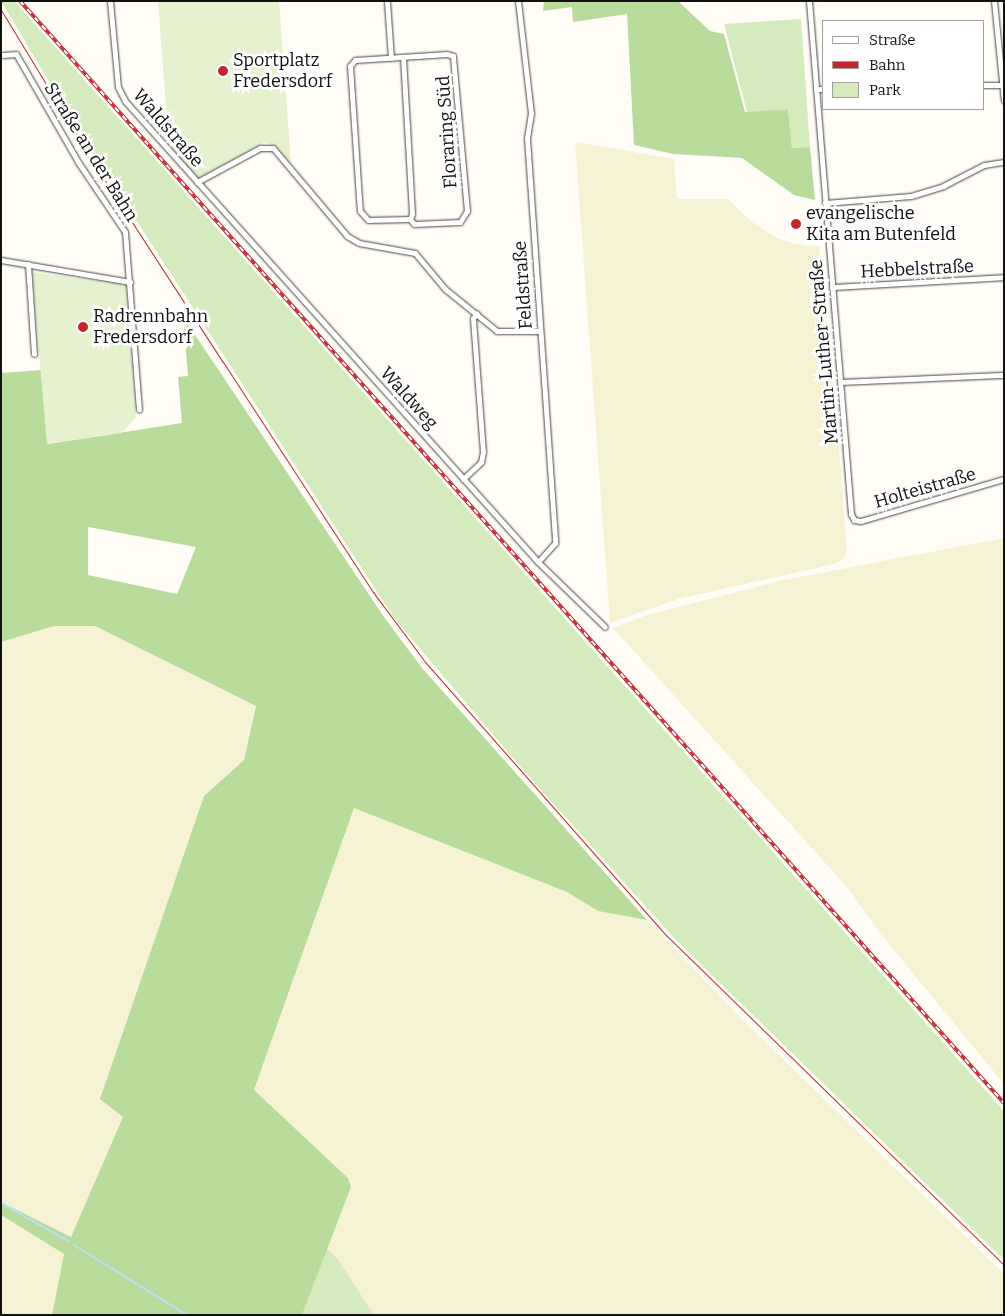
<!DOCTYPE html>
<html>
<head>
<meta charset="utf-8">
<style>
  body { margin:0 }
  #map { position:relative; width:1005px; height:1316px; overflow:hidden; background:#fffdf5; font-family:Bitter,serif }
  div>[style] { position:absolute }
  .farmland>* { inset:0; background:#f6f3d4 }
  .green>* { inset:0; background:#d5ebbd }
  .forest>* { inset:0; background:#b9dc9c }
  .pitch>* { inset:0; background:#e6f2cf }
  .stream>* { height:2px; margin:-1px; padding:0 1px; transform-origin:1px; border-radius:1px; background:#b9e0f7 }
  .roads { filter:drop-shadow(0 0 1px #444) drop-shadow(0 0 1px #444) }
  .street>* { height:5px; margin:-2.5px; padding:0 2.5px; transform-origin:2.5px; border-radius:2.5px; background:#fff }
  .tram>* { height:1px; margin:-0.5px; padding:0 0.5px; transform-origin:0.5px; border-radius:0.5px; background:#c4262e }
  .rail>* { height:4px; margin-top:-2px; transform-origin:0; background:repeating-linear-gradient(90deg,#fff 0 5.5px,#c4262e 0 11px); box-sizing:border-box; border-block:1px solid #c4262e }
  .dots>* { width:14px; height:14px; translate:-50% -50%; box-sizing:border-box; border:2px solid #fff; border-radius:50% }
  span { translate:-50% -50%; white-space:nowrap; text-align:center; line-height:1.15; -webkit-text-stroke:5px #fff; paint-order:stroke }
  .poi-label { font-size:18px; color:#111 }
  .left { translate:0 -50%; text-align:left }
  .street-label { font-size:18px; color:#111 }
  .frame { position:absolute; inset:0; border:2px solid #111; pointer-events:none }
  .legend { position:absolute; left:822px; top:20px; width:162px; height:90px; box-sizing:border-box; background:#fff; border:1px solid #a0a0a0; margin:0; padding:6px 9px; list-style:none; font-size:15px; color:#111 }
  .legend li { display:flex; align-items:center; gap:10px; height:25px }
  .legend b { width:25px; border:1px solid #a0a0a0 }
</style>
</head>
<body>
<div id="map">
  <div class="farmland">
    <div style="clip-path:polygon(575px 142px,674px 159px,677px 199px,728px 199px,752px 222px,777px 238px,795px 244px,819px 246px,839px 447px,847px 551px,845px 558px,835px 564px,678px 599px,610px 623px)"></div>
    <div style="clip-path:polygon(1004px 538px,1004px 1084px,879px 932px,847px 887px,613px 628px,647px 615px,784px 580px)"></div>
    <div style="clip-path:polygon(54px 626px,95px 626px,256px 706px,244px 760px,204px 796px,123px 1117px,71px 1238px,1px 1202px,1px 642px)"></div>
    <div style="clip-path:polygon(354px 808px,567px 892px,598px 911px,647px 920px,746px 1023px,1004px 1274px,1004px 1315px,374px 1315px,338px 1259px,327px 1249px,351px 1187px,254px 1090px)"></div>
    <div style="clip-path:polygon(1px 1215px,64px 1254px,52px 1315px,1px 1315px)"></div>
  </div>
  <div class="green">
    <div style="clip-path:polygon(1px 1px,14px 1px,1004px 1111px,1004px 1260px,674px 938px,524px 771px,394px 618px,79px 132px)"></div>
    <div style="clip-path:polygon(801px 19px,810px 147px,792px 148px,788px 109px,747px 112px,724px 24px)"></div>
    <div style="clip-path:polygon(327px 1249px,338px 1259px,374px 1315px,302px 1315px)"></div>
  </div>
  <div class="forest">
    <div style="clip-path:polygon(544px 1px,678px 1px,710px 31px,724px 34px,745px 112px,788px 109px,792px 148px,810px 147px,815px 200px,794px 195px,742px 158px,673px 154px,634px 145px,627px 14px,573px 22px,572px 7px,543px 11px)"></div>
    <div style="clip-path:polygon(evenodd,183px 317px,384px 617px,422px 668px,647px 920px,598px 911px,567px 892px,354px 808px,254px 1090px,348px 1178px,351px 1187px,302px 1315px,52px 1315px,64px 1254px,1px 1215px,1px 1202px,71px 1237px,123px 1117px,100px 1099px,204px 796px,244px 760px,256px 706px,95px 626px,54px 626px,1px 642px,1px 373px,41px 370px,48px 444px,182px 423px,178px 377px,188px 376px,183px 317px,88px 527px,196px 547px,177px 594px,88px 575px,88px 527px)"></div>
  </div>
  <div class="pitch">
    <div style="clip-path:polygon(158px 1px,279px 1px,291px 163px,277px 148px,265px 142px,197px 180px,169px 147px)"></div>
    <div style="clip-path:polygon(32px 272px,126px 285px,136px 417px,122px 433px,47px 444px)"></div>
  </div>
  <div class="stream">
    <div style="left:1px;top:1203px;width:77px;rotate:29.6deg"></div>
    <div style="left:74px;top:1245px;width:133px;rotate:31.8deg"></div>
  </div>
  <div class="roads">
    <div class="street">
      <div style="left:110px;top:1px;width:86px;rotate:84.7deg"></div>
      <div style="left:118px;top:87px;width:16px;rotate:63deg"></div>
      <div style="left:125px;top:101px;width:619px;rotate:48.14deg"></div>
      <div style="left:538px;top:562px;width:93px;rotate:44.1deg"></div>
      <div style="left:387px;top:1px;width:57px;rotate:86deg"></div>
      <div style="left:518px;top:1px;width:113px;rotate:83.4deg"></div>
      <div style="left:531px;top:113px;width:25px;rotate:99deg"></div>
      <div style="left:527px;top:138px;width:406px;rotate:86deg"></div>
      <div style="left:555px;top:543px;width:25px;rotate:132deg"></div>
      <div style="left:809px;top:1px;width:515px;rotate:85.32deg"></div>
      <div style="left:851px;top:514px;width:7px;rotate:63deg"></div>
      <div style="left:854px;top:520px;width:7px;rotate:8deg"></div>
      <div style="left:861px;top:521px;width:149px;rotate:-16.4deg"></div>
      <div style="left:994px;top:1px;width:100px;rotate:84.3deg"></div>
      <div style="left:3px;top:55px;width:13px;rotate:-4deg"></div>
      <div style="left:16px;top:54px;width:125px;rotate:60.1deg"></div>
      <div style="left:78px;top:162px;width:84px;rotate:56.1deg"></div>
      <div style="left:125px;top:232px;width:178px;rotate:85.5deg"></div>
      <div style="left:403px;top:57px;width:157px;rotate:86.7deg"></div>
      <div style="left:412px;top:214px;width:5px;rotate:112deg"></div>
      <div style="left:410px;top:219px;width:6px;rotate:51deg"></div>
      <div style="left:414px;top:224px;width:46px;rotate:-2.5deg"></div>
      <div style="left:460px;top:222px;width:13px;rotate:-58deg"></div>
      <div style="left:467px;top:211px;width:156px;rotate:-95.2deg"></div>
      <div style="left:453px;top:56px;width:6px;rotate:-162deg"></div>
      <div style="left:447px;top:54px;width:92px;rotate:176.3deg"></div>
      <div style="left:355px;top:60px;width:8px;rotate:130deg"></div>
      <div style="left:350px;top:66px;width:145px;rotate:86.1deg"></div>
      <div style="left:360px;top:211px;width:12px;rotate:48deg"></div>
      <div style="left:368px;top:220px;width:42px;rotate:-1.4deg"></div>
      <div style="left:984px;top:85px;width:19px"></div>
      <div style="left:816px;top:89px;width:8px"></div>
      <div style="left:197px;top:182px;width:72px;rotate:-28.4deg"></div>
      <div style="left:260px;top:148px;width:13px"></div>
      <div style="left:273px;top:148px;width:115px;rotate:49.9deg"></div>
      <div style="left:347px;top:236px;width:14px;rotate:30deg"></div>
      <div style="left:359px;top:243px;width:57px;rotate:10.1deg"></div>
      <div style="left:415px;top:253px;width:47px;rotate:50.2deg"></div>
      <div style="left:445px;top:289px;width:67px;rotate:38.9deg"></div>
      <div style="left:497px;top:331px;width:43px"></div>
      <div style="left:825px;top:203px;width:86px;rotate:-4.7deg"></div>
      <div style="left:911px;top:196px;width:34px;rotate:-17deg"></div>
      <div style="left:943px;top:186px;width:46px;rotate:-27.1deg"></div>
      <div style="left:984px;top:165px;width:20px;rotate:-9deg"></div>
      <div style="left:1px;top:260px;width:131px;rotate:9.7deg"></div>
      <div style="left:28px;top:264px;width:90px;rotate:86.2deg"></div>
      <div style="left:832px;top:287px;width:172px;rotate:-3.3deg"></div>
      <div style="left:843px;top:382px;width:161px;rotate:-2.5deg"></div>
      <div style="left:463px;top:479px;width:25px;rotate:-43deg"></div>
      <div style="left:481px;top:462px;width:10px;rotate:-79deg"></div>
      <div style="left:483px;top:452px;width:134px;rotate:-94.3deg"></div>
      <div style="left:473px;top:318px;width:6px;rotate:-51deg"></div>
    </div>
  </div>
  <div class="tram">
    <div style="left:1px;top:10px;width:194px;rotate:58.7deg"></div>
    <div style="left:102px;top:176px;width:222px;rotate:57deg"></div>
    <div style="left:223px;top:362px;width:275px;rotate:56.9deg"></div>
    <div style="left:373px;top:592px;width:89px;rotate:53.3deg"></div>
    <div style="left:426px;top:663px;width:364px;rotate:48.6deg"></div>
    <div style="left:667px;top:936px;width:471px;rotate:44.3deg"></div>
  </div>
  <div class="rail">
    <div style="left:20px;top:1px;width:1477px;rotate:48.24deg"></div>
  </div>
  <div class="dots">
    <div style="left:223px;top:71px;background:#c4262e"></div>
    <div style="left:796px;top:224px;background:#c4262e"></div>
    <div style="left:83px;top:327px;background:#c4262e"></div>
  </div>
  <div class="poi-label">
    <span class="left" style="left:233px;top:71px">Sportplatz<br>Fredersdorf</span>
    <span class="left" style="left:806px;top:224px">evangelische<br>Kita am Butenfeld</span>
    <span class="left" style="left:93px;top:327px">Radrennbahn<br>Fredersdorf</span>
  </div>
  <div class="street-label">
    <span style="left:168px;top:128px;rotate:49deg">Waldstraße</span>
    <span style="left:447px;top:132px;rotate:-94deg">Floraring Süd</span>
    <span style="left:91px;top:152px;rotate:58deg">Straße an der Bahn</span>
    <span style="left:917px;top:269px;rotate:-3deg">Hebbelstraße</span>
    <span style="left:523px;top:285px;rotate:-94deg">Feldstraße</span>
    <span style="left:824px;top:352px;rotate:-95deg">Martin-Luther-Straße</span>
    <span style="left:409px;top:398px;rotate:48deg">Waldweg</span>
    <span style="left:925px;top:488px;rotate:-16deg">Holteistraße</span>
  </div>
  <div class="frame"></div>
  <ul class="legend">
  <li><b style="height:6px;background:#fff"></b>Straße</li>
  <li><b style="height:6px;background:#c4262e"></b>Bahn</li>
  <li><b style="height:14px;background:#d5ebbd"></b>Park</li>
  </ul>
</div>
</body>
</html>
